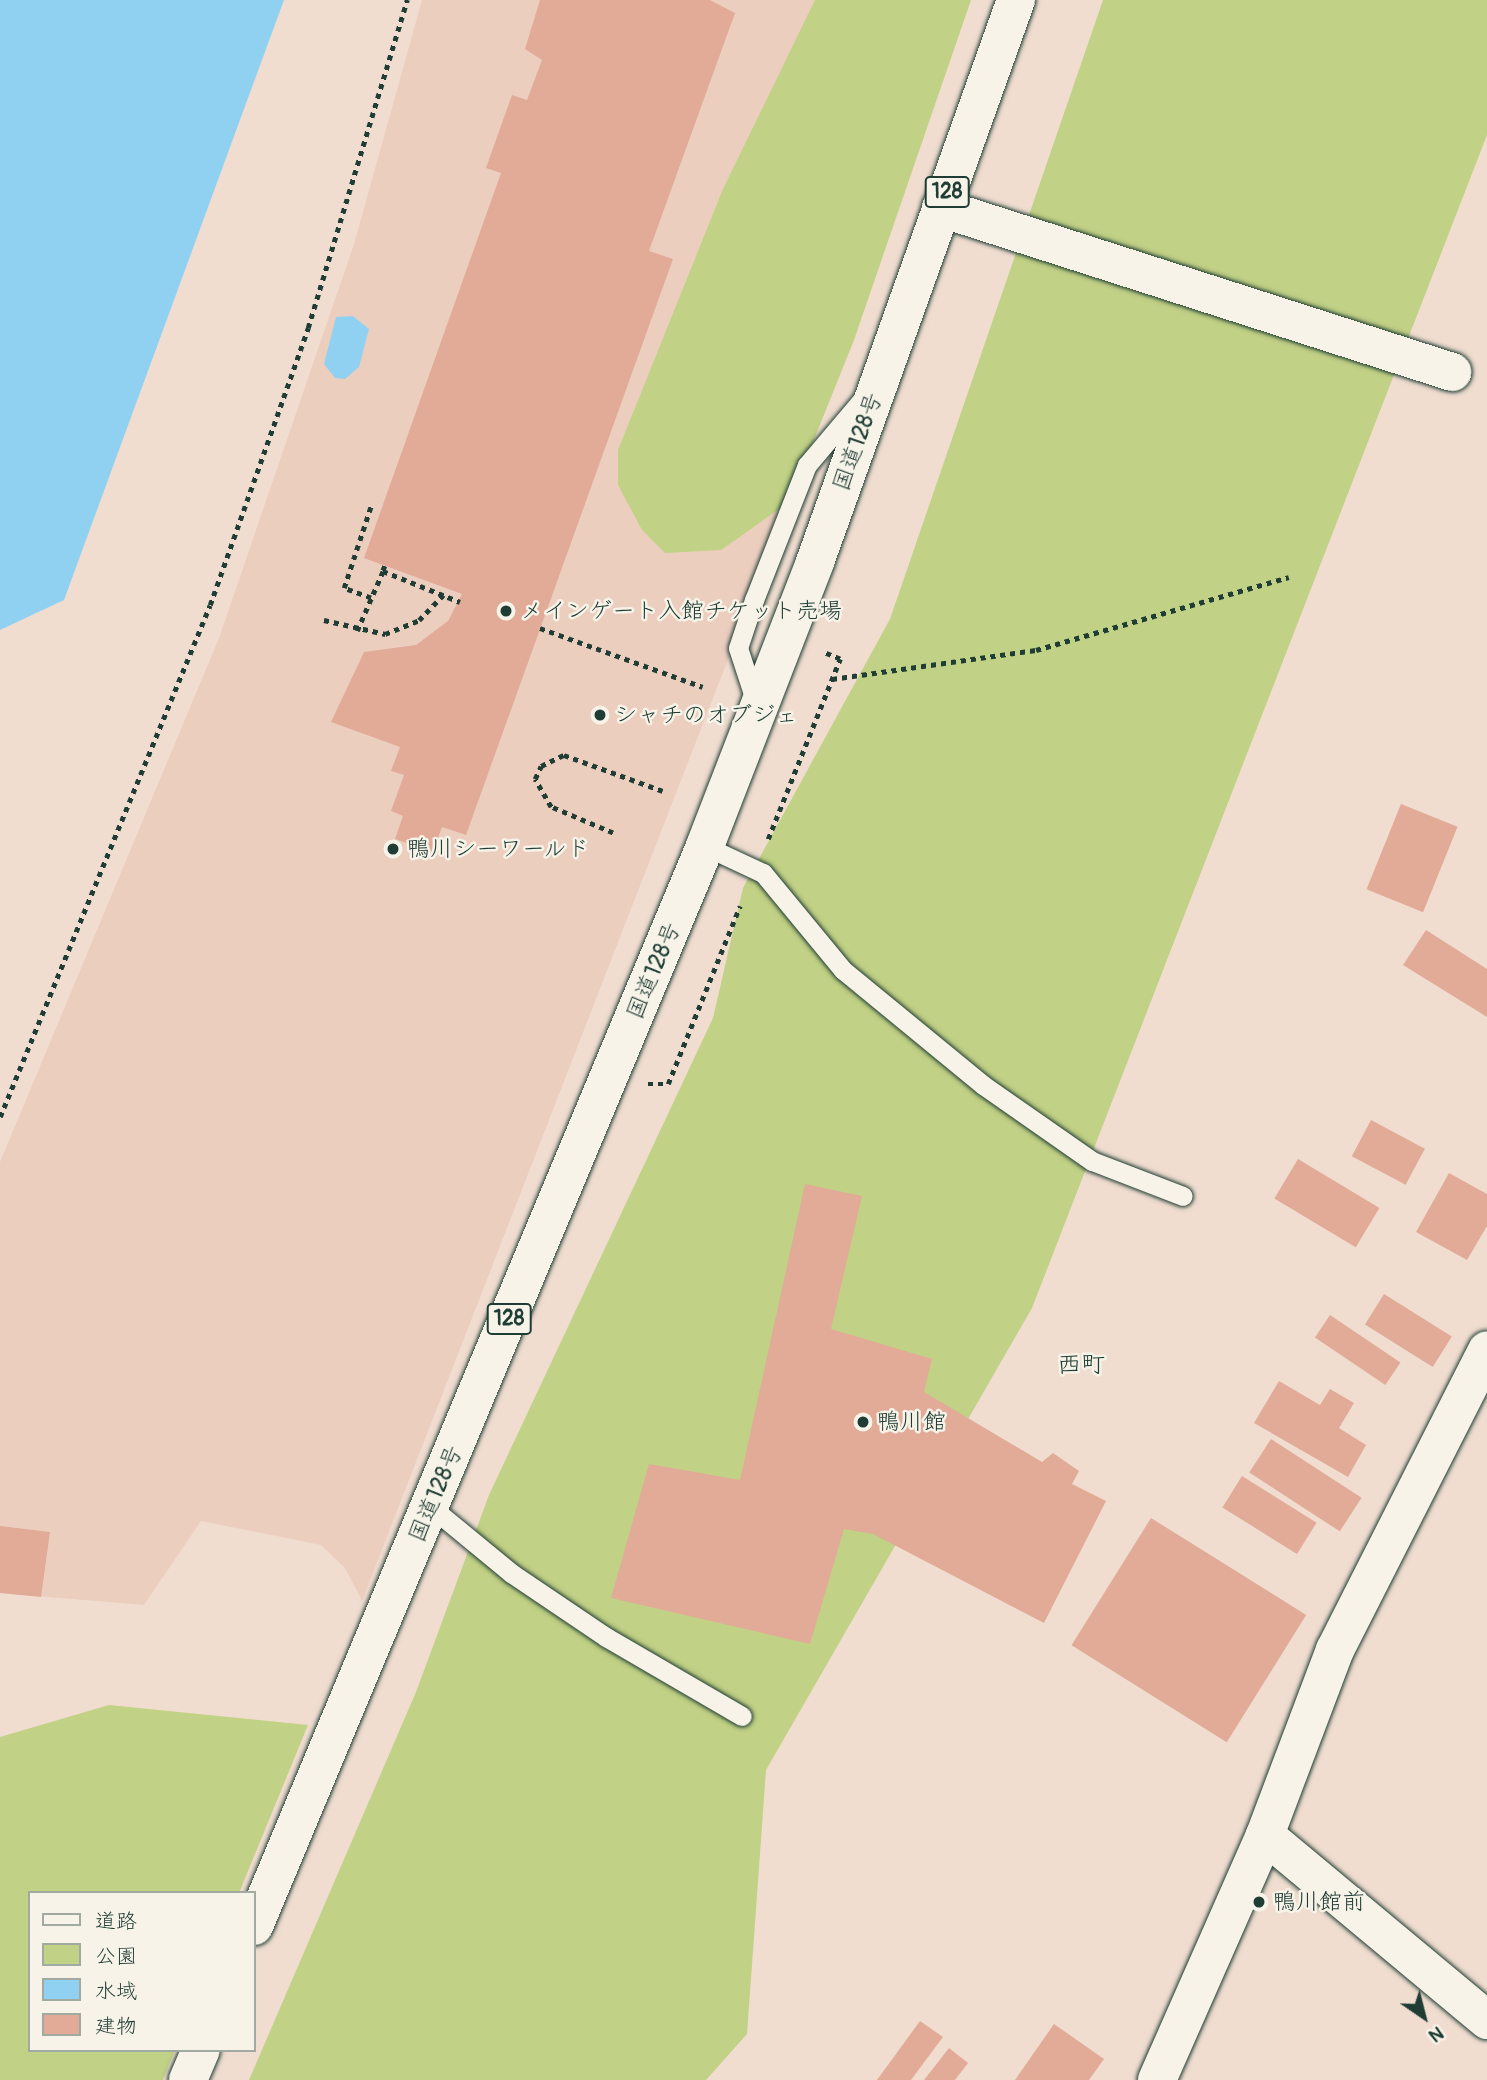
<!DOCTYPE html>
<html>
<head>
<meta charset="utf-8">
<style>
  body { margin:0 }
  #map { position:relative; width:1487px; height:2080px; overflow:hidden; background:#f0ddd0; font-family:Pangolin,"Klee One",sans-serif }
  div>[style] { position:absolute }
  .built>* { inset:0; background:#eccebf }
  .green>* { inset:0; background:#c1d185 }
  .water>* { inset:0; background:#90d1f2 }
  .building>* { inset:0; background:#e1ab97; transform-origin:0 0 }
  .path>* { height:4.5px; margin-top:-2.25px; transform-origin:0; background:repeating-linear-gradient(90deg,#1f3d34 0 5px,transparent 0 10px) }
  .roads { filter:drop-shadow(0 0 2px #1f3d34) drop-shadow(0 0 2px #1f3d34) }
  .service>* { height:19px; margin:-9.5px; padding:0 9.5px; transform-origin:9.5px; border-radius:9.5px; background:#f7f3e8 }
  .minor>* { height:38px; margin:-19px; padding:0 19px; transform-origin:19px; border-radius:19px; background:#f7f3e8 }
  .trunk>* { height:38px; margin:-19px; padding:0 19px; transform-origin:19px; border-radius:19px; background:#f7f3e8 }
  .dots>* { width:19px; height:19px; translate:-50% -50%; box-sizing:border-box; border:4px solid #f7f3e8; border-radius:50% }
  span { translate:-50% -50%; white-space:nowrap; text-align:center; line-height:1.15; -webkit-text-stroke:5px #f7f3e8; paint-order:stroke }
  .shield-label span { padding:2px 5px; background:#f7f3e8; border:2px solid; border-radius:5px; -webkit-text-stroke-width:0 }
  .shield-label { font-size:21px; color:#1f3d34; font-weight:700 }
  .street-label { font-size:23px; color:#1f3d34 }
  .poi-label { font-size:23px; color:#1f3d34 }
  .left { translate:0 -50%; text-align:left }
  .neighbourhood-label { font-size:24px; color:#1f3d34 }
  .legend { position:absolute; left:28px; top:1891px; width:228px; height:161px; box-sizing:border-box; background:#f7f3e8; border:2px solid #a1aaa0; margin:0; padding:9px 12px; list-style:none; font-size:21px; color:#1f3d34 }
  .legend li { display:flex; align-items:center; gap:14px; height:35px }
  .legend b { width:35px; border:2px solid #a1aaa0 }
  .north { position:absolute; left:1389px; top:1982px; width:70px; height:70px; -webkit-text-stroke:5px #f7f3e8; paint-order:stroke; rotate:145deg; font-size:19px; font-weight:700; line-height:28px; text-align:center; color:#1f3d34 }
  .north::after { content:''; display:block; margin:auto; width:24px; height:32px; background:#1f3d34; clip-path:polygon(50% 0,100% 100%,50% 72%,0 100%) }
</style>
</head>
<body>
<div id="map">
  <div class="built">
    <div style="clip-path:polygon(422px 0,968px 0,783px 518px,362px 1601px,345px 1568px,321px 1545px,201px 1521px,144px 1605px,0 1593px,0 1162px,219px 638px,354px 244px)"></div>
  </div>
  <div class="green">
    <div style="clip-path:polygon(815px 0,971px 0,854px 340px,789px 502px,721px 550px,665px 553px,642px 530px,618px 485px,618px 450px,723px 189px)"></div>
    <div style="clip-path:polygon(1103px 0,1487px 0,1487px 135px,1032px 1308px,766px 1770px,747px 2034px,706px 2080px,249px 2080px,416px 1692px,489px 1495px,713px 1018px,743px 888px,890px 619px)"></div>
    <div style="clip-path:polygon(109px 1705px,308px 1725px,239px 1893px,30px 1893px,30px 2050px,175px 2050px,163px 2080px,0 2080px,0 1737px)"></div>
  </div>
  <div class="water">
    <div style="clip-path:polygon(0 0,284px 0,64px 600px,0 630px)"></div>
    <div style="clip-path:polygon(353px 316px,369px 329px,359px 367px,345px 379px,335px 378px,324px 364px,336px 317px)"></div>
  </div>
  <div class="building">
    <div style="clip-path:polygon(540px 0,710px 0,735px 13px,649px 251px,673px 259px,466px 835px,442px 827px,433px 852px,395px 839px,403px 816px,391px 811px,404px 775px,391px 771px,400px 747px,331px 722px,364px 652px,416px 645px,448px 621px,462px 594px,364px 558px,501px 173px,486px 168px,512px 95px,527px 100px,542px 60px,525px 49px)"></div>
    <div style="left:1401px;top:804px;width:61px;height:92px;rotate:22deg"></div>
    <div style="clip-path:polygon(1426px 930px,1487px 969px,1487px 1017px,1403px 965px)"></div>
    <div style="left:1371px;top:1120px;width:61px;height:41px;rotate:28deg"></div>
    <div style="left:1298px;top:1159px;width:95px;height:46px;rotate:31deg"></div>
    <div style="clip-path:polygon(1449px 1173px,1487px 1194px,1487px 1226px,1467px 1260px,1416px 1232px)"></div>
    <div style="clip-path:polygon(805px 1184px,862px 1196px,831px 1329px,932px 1359px,924px 1392px,1042px 1462px,1053px 1453px,1079px 1471px,1072px 1484px,1106px 1501px,1044px 1623px,873px 1534px,844px 1529px,810px 1644px,611px 1598px,649px 1464px,740px 1480px)"></div>
    <div style="left:1384px;top:1294px;width:80px;height:36px;rotate:32deg"></div>
    <div style="left:1330px;top:1315px;width:85px;height:27px;rotate:34deg"></div>
    <div style="clip-path:polygon(1279px 1381px,1320px 1405px,1330px 1389px,1354px 1403px,1339px 1428px,1366px 1445px,1348px 1477px,1254px 1423px)"></div>
    <div style="left:1271px;top:1439px;width:108px;height:40px;rotate:33deg"></div>
    <div style="left:1242px;top:1476px;width:88px;height:37px;rotate:32deg"></div>
    <div style="left:1151px;top:1518px;width:183px;height:150px;rotate:32deg"></div>
    <div style="clip-path:polygon(0 1526px,50px 1532px,41px 1597px,0 1593px)"></div>
    <div style="clip-path:polygon(920px 2021px,943px 2037px,911px 2080px,877px 2080px)"></div>
    <div style="clip-path:polygon(1054px 2024px,1104px 2059px,1089px 2080px,1015px 2080px)"></div>
    <div style="clip-path:polygon(949px 2048px,968px 2063px,955px 2080px,924px 2080px)"></div>
  </div>
  <div class="path">
    <div style="left:385px;top:566px;width:5px;rotate:112deg"></div>
    <div style="left:383px;top:571px;width:83px;rotate:21.9deg"></div>
    <div style="left:371px;top:598px;width:29px;rotate:-160deg"></div>
    <div style="left:344px;top:588px;width:86px;rotate:-71.8deg"></div>
    <div style="left:324px;top:620px;width:63px;rotate:12.9deg"></div>
    <div style="left:385px;top:634px;width:37px;rotate:-22deg"></div>
    <div style="left:419px;top:620px;width:35px;rotate:-46deg"></div>
    <div style="left:540px;top:628px;width:173px;rotate:19.9deg"></div>
    <div style="left:357px;top:631px;width:65px;rotate:-66.6deg"></div>
    <div style="left:832px;top:679px;width:206px;rotate:-8.1deg"></div>
    <div style="left:1036px;top:650px;width:263px;rotate:-16.1deg"></div>
    <div style="left:613px;top:833px;width:67px;rotate:-157.2deg"></div>
    <div style="left:551px;top:807px;width:32px;rotate:-120deg"></div>
    <div style="left:535px;top:779px;width:14px;rotate:-65deg"></div>
    <div style="left:541px;top:766px;width:25px;rotate:-26deg"></div>
    <div style="left:564px;top:755px;width:105px;rotate:20deg"></div>
    <div style="left:768px;top:839px;width:194px;rotate:-68.2deg"></div>
    <div style="left:840px;top:659px;width:18px;rotate:-158deg"></div>
    <div style="left:648px;top:1084px;width:20px"></div>
    <div style="left:668px;top:1084px;width:192px;rotate:-68deg"></div>
    <div style="left:0;top:1117px;width:553px;rotate:-67.7deg"></div>
    <div style="left:210px;top:605px;width:294px;rotate:-70.5deg"></div>
    <div style="left:308px;top:328px;width:343px;rotate:-73.2deg"></div>
  </div>
  <div class="roads">
    <div class="service">
      <div style="left:757px;top:706px;width:61px;rotate:-108.1deg"></div>
      <div style="left:738px;top:648px;width:51px;rotate:-71.6deg"></div>
      <div style="left:754px;top:600px;width:145px;rotate:-68.6deg"></div>
      <div style="left:807px;top:465px;width:93px;rotate:-49.8deg"></div>
      <div style="left:705px;top:846px;width:64px;rotate:25deg"></div>
      <div style="left:763px;top:873px;width:126px;rotate:50.5deg"></div>
      <div style="left:843px;top:970px;width:181px;rotate:39.4deg"></div>
      <div style="left:983px;top:1085px;width:133px;rotate:34.9deg"></div>
      <div style="left:1092px;top:1161px;width:97px;rotate:21deg"></div>
      <div style="left:431px;top:1507px;width:104px;rotate:39.5deg"></div>
      <div style="left:511px;top:1573px;width:115px;rotate:34deg"></div>
      <div style="left:606px;top:1637px;width:157px;rotate:30.2deg"></div>
    </div>
    <div class="minor">
      <div style="left:941px;top:208px;width:537px;rotate:17.79deg"></div>
      <div style="left:1265px;top:1835px;width:289px;rotate:39.8deg"></div>
      <div style="left:1157px;top:2080px;width:268px;rotate:-66.2deg"></div>
      <div style="left:1265px;top:1835px;width:198px;rotate:-69.3deg"></div>
      <div style="left:1335px;top:1650px;width:336px;rotate:-63.1deg"></div>
    </div>
    <div class="trunk">
      <div style="left:254px;top:1926px;width:1170px;rotate:-67.33deg"></div>
      <div style="left:705px;top:846px;width:305px;rotate:-68.8deg"></div>
      <div style="left:815px;top:562px;width:597px;rotate:-70.32deg"></div>
      <div style="left:188px;top:2080px;width:33px;rotate:-67deg"></div>
    </div>
  </div>
  <div class="dots">
    <div style="left:506px;top:611px;background:#1f3d34"></div>
    <div style="left:600px;top:715px;background:#1f3d34"></div>
    <div style="left:393px;top:849px;background:#1f3d34"></div>
    <div style="left:863px;top:1422px;background:#1f3d34"></div>
    <div style="left:1259px;top:1902px;background:#1f3d34"></div>
  </div>
  <div class="shield-label">
    <span style="left:947px;top:192px">128</span>
    <span style="left:509px;top:1319px">128</span>
  </div>
  <div class="street-label">
    <span style="left:858px;top:442px;rotate:-70deg">国道128号</span>
    <span style="left:654px;top:971px;rotate:-67deg">国道128号</span>
    <span style="left:436px;top:1494px;rotate:-67deg">国道128号</span>
  </div>
  <div class="poi-label">
    <span class="left" style="left:520px;top:611px">メインゲート入館チケット売場</span>
    <span class="left" style="left:614px;top:715px">シャチのオブジェ</span>
    <span class="left" style="left:407px;top:849px">鴨川シーワールド</span>
    <span class="left" style="left:877px;top:1422px">鴨川館</span>
    <span class="left" style="left:1273px;top:1902px">鴨川館前</span>
  </div>
  <div class="neighbourhood-label">
    <span style="left:1081px;top:1365px">西町</span>
  </div>
  <ul class="legend">
  <li><b style="height:9px;background:#f7f3e8"></b>道路</li>
  <li><b style="height:19px;background:#c1d185"></b>公園</li>
  <li><b style="height:19px;background:#90d1f2"></b>水域</li>
  <li><b style="height:19px;background:#e1ab97"></b>建物</li>
  </ul>
  <div class="north">N</div>
</div>
</body>
</html>
